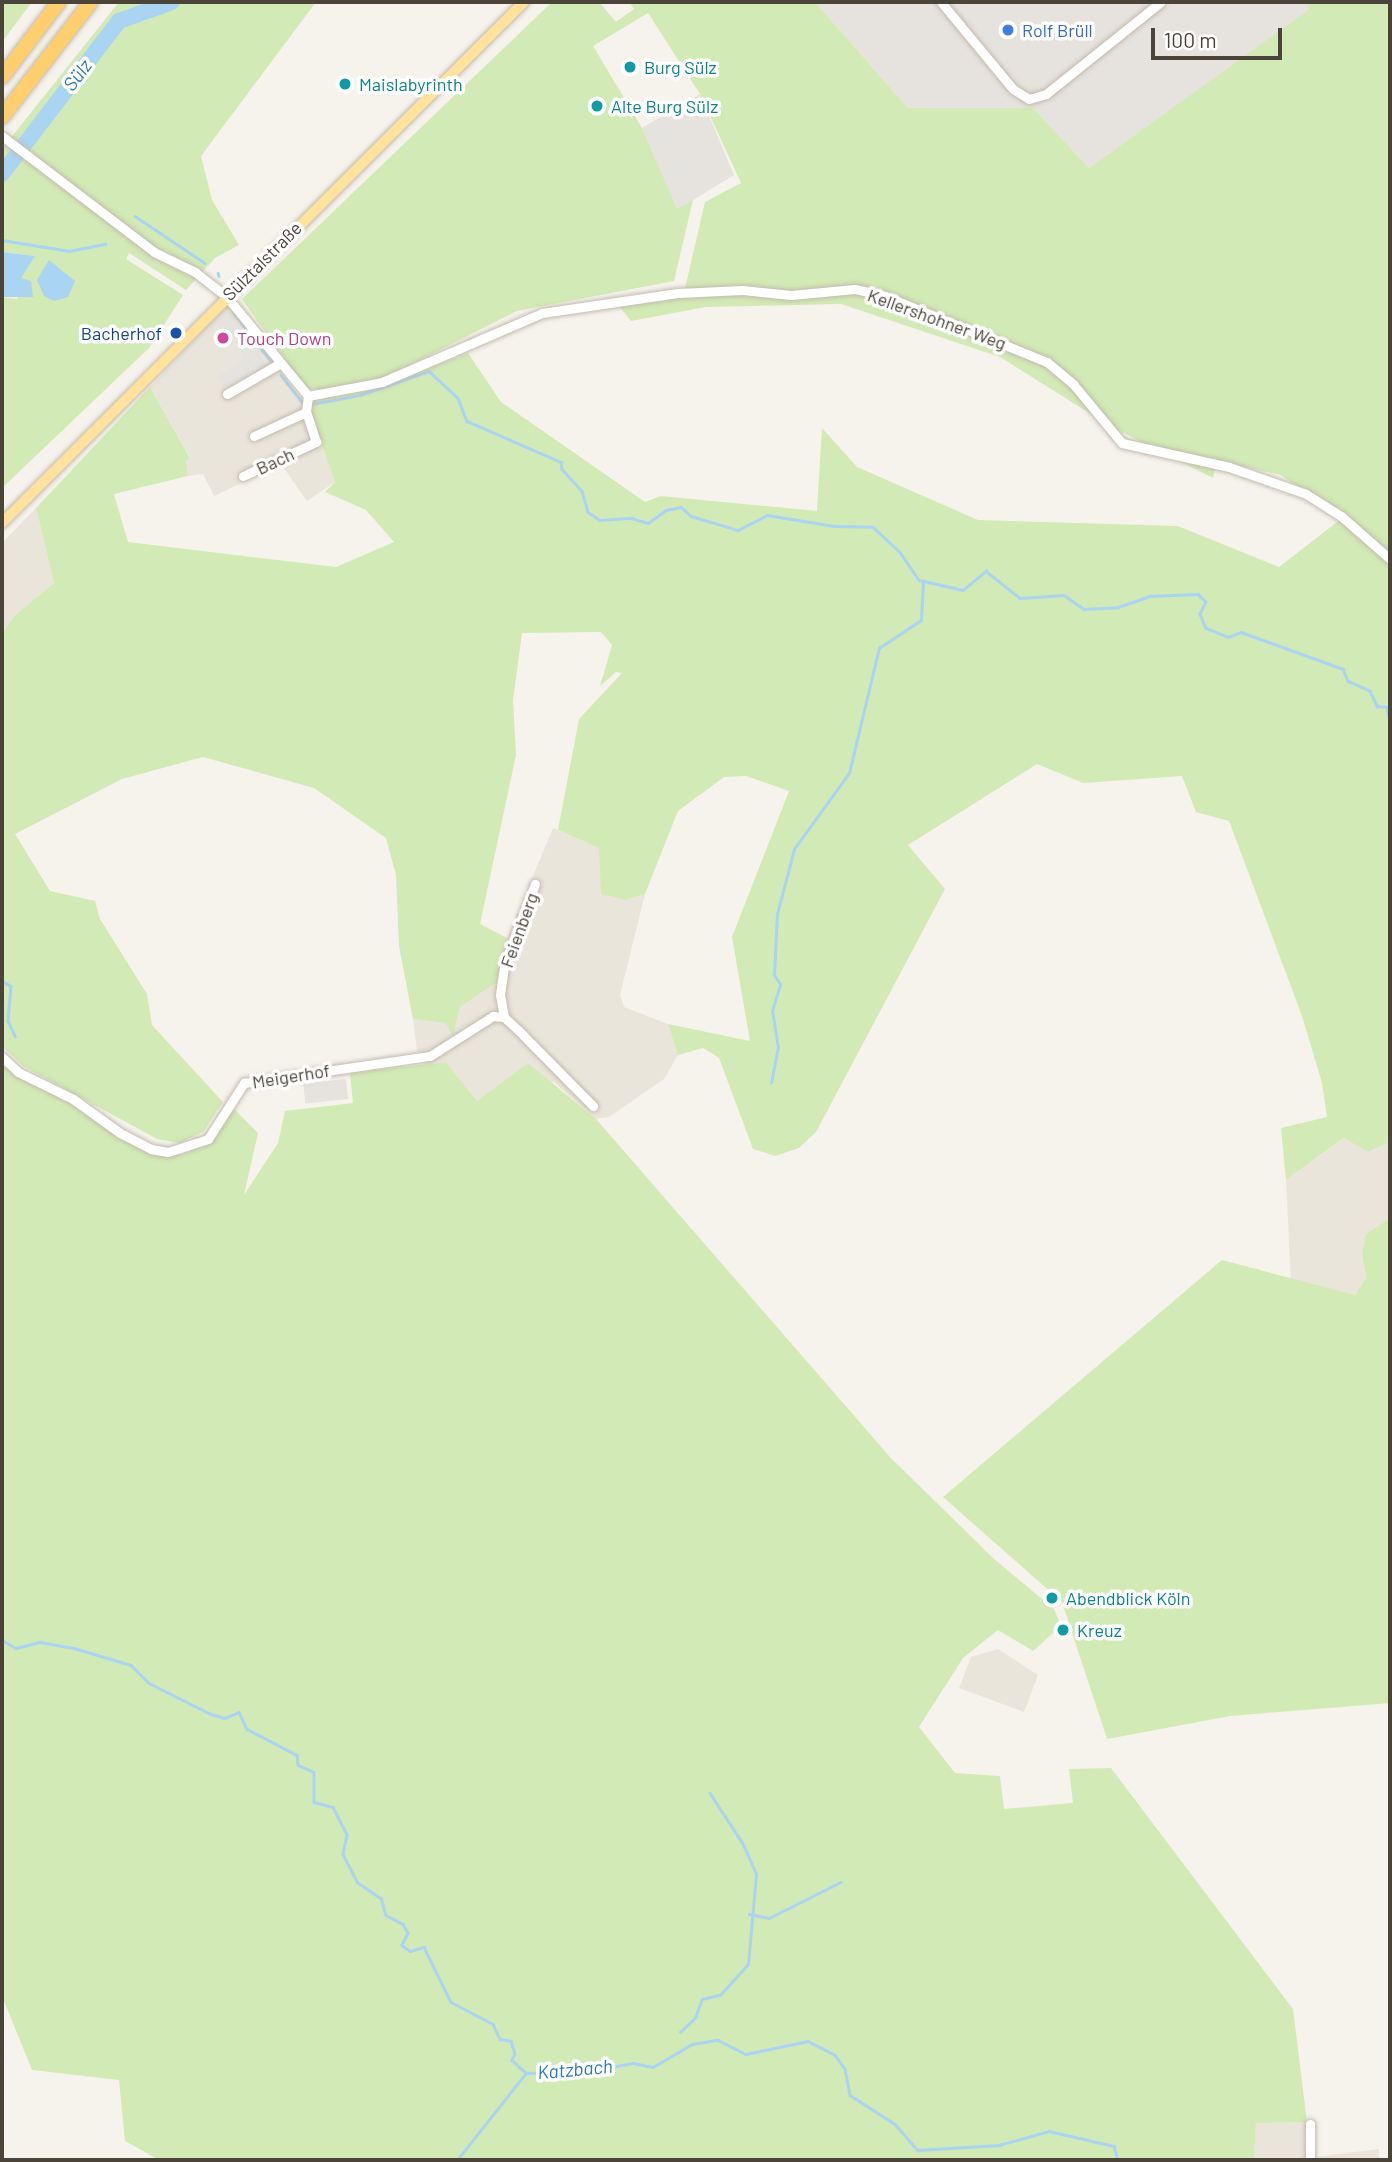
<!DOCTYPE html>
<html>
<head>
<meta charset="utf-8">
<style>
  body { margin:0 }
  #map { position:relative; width:1392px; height:2162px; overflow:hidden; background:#f6f3ec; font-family:Barlow,sans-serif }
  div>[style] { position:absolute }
  .residential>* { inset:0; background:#eae5da }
  .industrial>* { inset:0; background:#e6e2dd; transform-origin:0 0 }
  .green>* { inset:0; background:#d2eab5 }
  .parking>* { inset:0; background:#e5e3e0 }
  .water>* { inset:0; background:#a9d4f2 }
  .stream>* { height:2.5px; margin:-1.25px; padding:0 1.25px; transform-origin:1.25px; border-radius:1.25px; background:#a9d4f2 }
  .river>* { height:16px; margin:-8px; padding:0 8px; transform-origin:8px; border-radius:8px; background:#a9d4f2 }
  .roads { filter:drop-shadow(0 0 2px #c2bbae) drop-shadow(0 0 2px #c2bbae) }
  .minor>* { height:9px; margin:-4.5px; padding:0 4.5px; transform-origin:4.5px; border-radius:4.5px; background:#fff }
  .major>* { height:10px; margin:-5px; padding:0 5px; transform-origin:5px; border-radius:5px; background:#ffe39c }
  .highway>* { height:14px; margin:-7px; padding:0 7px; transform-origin:7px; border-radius:7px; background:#ffcf6e }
  .dots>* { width:19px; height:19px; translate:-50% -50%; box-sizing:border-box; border:4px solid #fff; border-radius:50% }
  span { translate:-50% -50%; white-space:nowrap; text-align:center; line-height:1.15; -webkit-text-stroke:7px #fff; paint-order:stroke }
  .shop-label { font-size:18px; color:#366cbe }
  .left { translate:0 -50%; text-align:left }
  .culture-label { font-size:18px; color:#0d838f }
  .street-label { font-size:18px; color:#4b4439 }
  .transit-label { font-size:18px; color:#164399 }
  .right { translate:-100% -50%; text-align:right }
  .hotel-label { font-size:18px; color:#b23c85 }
  .water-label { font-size:19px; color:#2e7ab2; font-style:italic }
  .frame { position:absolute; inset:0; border:4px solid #4b4439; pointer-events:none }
  .scale { position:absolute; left:1151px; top:28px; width:131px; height:32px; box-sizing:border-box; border:4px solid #4b4439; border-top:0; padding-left:9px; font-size:21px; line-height:24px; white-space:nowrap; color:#4b4439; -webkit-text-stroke:5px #fff; paint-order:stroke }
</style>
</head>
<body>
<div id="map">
  <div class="residential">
    <div style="clip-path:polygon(228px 304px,308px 407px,335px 482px,307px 501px,281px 464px,214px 496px,203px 474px,188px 476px,186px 459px,190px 457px,150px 387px)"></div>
    <div style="clip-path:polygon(36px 508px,54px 583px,14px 616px,2px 634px,2px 543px)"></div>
    <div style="clip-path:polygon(553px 828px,599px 848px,626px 900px,645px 894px,620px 995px,624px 1007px,668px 1024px,678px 1055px,664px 1079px,609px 1117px,596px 1119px,554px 1082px,477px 1101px,446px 1062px,426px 1064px,417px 1050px,413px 1019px,445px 1023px,453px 1035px,460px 1007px,499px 981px,507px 938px)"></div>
    <div style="clip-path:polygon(1345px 1138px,1368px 1152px,1390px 1142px,1390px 1218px,1366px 1234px,1362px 1253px,1366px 1278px,1355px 1295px,1291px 1282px,1286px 1180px)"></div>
    <div style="clip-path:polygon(998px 1649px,1038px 1675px,1024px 1712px,959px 1688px,971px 1657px)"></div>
    <div style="clip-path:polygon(1307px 2122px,1307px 2158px,1379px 2149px,1379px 2160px,1254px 2160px,1256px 2123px)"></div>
  </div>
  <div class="industrial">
    <div style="clip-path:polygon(815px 2px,1305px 2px,1311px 9px,1089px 168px,1033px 108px,908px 108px)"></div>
    <div style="clip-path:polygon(700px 94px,734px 175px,677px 210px,642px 128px)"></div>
    <div style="left:346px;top:1079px;width:20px;height:43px;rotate:84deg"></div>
  </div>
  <div class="green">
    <div style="clip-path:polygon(2px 2px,32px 2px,2px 42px)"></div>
    <div style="clip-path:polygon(119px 2px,316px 2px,201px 156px,212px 200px,239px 245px,215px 258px,186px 290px,129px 253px,126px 259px,183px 295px,149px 348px,2px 488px,2px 297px,17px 299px,21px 272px,34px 256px,2px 252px,2px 149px)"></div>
    <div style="clip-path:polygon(552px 2px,599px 2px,616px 22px,634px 9px,629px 2px,815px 2px,908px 108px,1033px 108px,1089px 168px,1310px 9px,1305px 2px,1390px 2px,1390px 1142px,1368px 1152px,1344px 1138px,1286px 1180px,1281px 1128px,1327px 1117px,1322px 1083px,1302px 1016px,1229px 821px,1196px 812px,1182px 776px,1083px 783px,1037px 764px,908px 845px,945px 889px,816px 1132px,799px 1148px,775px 1156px,753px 1149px,719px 1058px,703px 1048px,678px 1055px,668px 1024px,750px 1041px,732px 937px,789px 791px,746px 776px,724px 777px,678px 811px,645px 894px,626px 900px,601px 894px,599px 848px,558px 830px,579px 719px,622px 673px,616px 672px,600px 686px,612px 645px,601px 632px,522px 633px,513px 701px,516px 755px,480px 924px,507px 938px,499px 981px,460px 1007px,453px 1036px,445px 1023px,413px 1019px,399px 946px,396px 875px,386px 838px,314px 788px,203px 757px,122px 779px,15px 834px,50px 891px,95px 901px,100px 919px,147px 994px,152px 1025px,223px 1102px,203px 1132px,179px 1143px,157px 1139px,23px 1066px,2px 1046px,2px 634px,14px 616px,54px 583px,36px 508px,150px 387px,190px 458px,186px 460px,188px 476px,114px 494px,128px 542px,336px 567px,394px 542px,366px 510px,325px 492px,335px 482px,308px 407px,311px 400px,375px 389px,468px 353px,501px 402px,645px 502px,661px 496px,817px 511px,822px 428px,857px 467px,978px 520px,1178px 526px,1279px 567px,1341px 519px,1281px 475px,1217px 461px,1213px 478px,1110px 426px,1000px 357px,841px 304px,706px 307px,631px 321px,618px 305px,684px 293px,705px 202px,741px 183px,700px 94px,648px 13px,593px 46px,642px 128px,677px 209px,693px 200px,674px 281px,517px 311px,388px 376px,346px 389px,306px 389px,242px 299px)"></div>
    <div style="clip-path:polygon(446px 1062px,477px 1101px,528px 1063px,596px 1119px,890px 1457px,993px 1558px,1054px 1609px,1061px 1626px,1033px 1651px,998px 1630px,963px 1658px,919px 1727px,955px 1773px,1000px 1776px,1004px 1809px,1073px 1803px,1069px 1769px,1111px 1768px,1293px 2009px,1307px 2122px,1256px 2123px,1254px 2160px,159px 2160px,125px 2141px,119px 2080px,32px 2070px,2px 1996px,2px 1064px,151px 1152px,181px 1155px,212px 1141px,232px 1107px,258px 1133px,244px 1195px,278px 1143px,285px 1111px,353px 1103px,350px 1073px)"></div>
    <div style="clip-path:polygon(1390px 1218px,1390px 1703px,1230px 1716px,1107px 1739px,1062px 1602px,943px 1497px,1222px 1260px,1355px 1295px,1366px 1278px,1362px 1253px,1366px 1234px)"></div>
  </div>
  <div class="parking">
    <div style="clip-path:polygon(666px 117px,697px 192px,682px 195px,649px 124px)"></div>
    <div style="clip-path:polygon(228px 311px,269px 366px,226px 391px,217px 377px,244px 360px,240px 354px,246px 347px,224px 325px,219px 329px,214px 324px)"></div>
  </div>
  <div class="water">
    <div style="clip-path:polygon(2px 252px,35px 256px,21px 278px,31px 281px,33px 297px,2px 297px)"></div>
    <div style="clip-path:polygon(49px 260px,75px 281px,68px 297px,54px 301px,44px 296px,37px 280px)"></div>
  </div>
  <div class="stream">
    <div style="left:135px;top:216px;width:84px;rotate:33.9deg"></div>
    <div style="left:2px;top:240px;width:68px;rotate:9.3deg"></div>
    <div style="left:69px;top:251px;width:37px;rotate:-11deg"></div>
    <div style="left:218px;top:273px;width:3px;rotate:72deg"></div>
    <div style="left:234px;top:313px;width:59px;rotate:52.5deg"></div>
    <div style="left:281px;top:375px;width:34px;rotate:52deg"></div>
    <div style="left:312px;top:404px;width:49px;rotate:-10.6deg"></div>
    <div style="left:360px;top:395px;width:73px;rotate:-19.2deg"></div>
    <div style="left:429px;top:371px;width:40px;rotate:43deg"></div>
    <div style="left:458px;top:398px;width:25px;rotate:69deg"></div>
    <div style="left:467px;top:421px;width:103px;rotate:23.6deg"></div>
    <div style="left:561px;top:462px;width:7px;rotate:82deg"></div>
    <div style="left:562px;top:469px;width:30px;rotate:48deg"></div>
    <div style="left:582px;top:491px;width:22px;rotate:74deg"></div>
    <div style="left:588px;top:512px;width:14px;rotate:34deg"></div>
    <div style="left:600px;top:520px;width:31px;rotate:-4deg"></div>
    <div style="left:631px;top:518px;width:18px;rotate:16deg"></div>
    <div style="left:648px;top:523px;width:22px;rotate:-36deg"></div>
    <div style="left:666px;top:510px;width:15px;rotate:-11deg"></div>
    <div style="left:681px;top:507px;width:13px;rotate:42deg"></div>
    <div style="left:691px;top:516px;width:49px;rotate:16.6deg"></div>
    <div style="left:738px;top:530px;width:33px;rotate:-27deg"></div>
    <div style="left:767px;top:515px;width:68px;rotate:9.3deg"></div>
    <div style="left:834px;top:526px;width:39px;rotate:1deg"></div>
    <div style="left:873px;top:527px;width:37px;rotate:43deg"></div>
    <div style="left:900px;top:552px;width:34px;rotate:56deg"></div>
    <div style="left:919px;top:580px;width:45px;rotate:12.8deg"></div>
    <div style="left:963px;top:590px;width:30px;rotate:-40deg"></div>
    <div style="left:986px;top:571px;width:43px;rotate:38.5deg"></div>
    <div style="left:1020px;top:598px;width:44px;rotate:-3.9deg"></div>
    <div style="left:1064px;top:595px;width:24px;rotate:35deg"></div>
    <div style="left:1084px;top:609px;width:34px;rotate:-3deg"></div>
    <div style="left:1118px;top:607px;width:34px;rotate:-19deg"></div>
    <div style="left:1150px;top:596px;width:48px;rotate:-2.4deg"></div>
    <div style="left:1198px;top:594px;width:11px;rotate:45deg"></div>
    <div style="left:1206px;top:602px;width:13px;rotate:117deg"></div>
    <div style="left:1200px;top:614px;width:15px;rotate:67deg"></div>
    <div style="left:1206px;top:628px;width:24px;rotate:22deg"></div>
    <div style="left:1228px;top:637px;width:14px;rotate:-21deg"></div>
    <div style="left:1241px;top:632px;width:109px;rotate:19.9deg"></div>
    <div style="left:1343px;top:669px;width:13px;rotate:67deg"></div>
    <div style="left:1348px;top:681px;width:24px;rotate:24deg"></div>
    <div style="left:1370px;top:691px;width:17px;rotate:65deg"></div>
    <div style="left:1377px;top:706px;width:10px;rotate:6deg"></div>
    <div style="left:1387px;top:707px;width:13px;rotate:77deg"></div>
    <div style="left:2px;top:981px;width:10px;rotate:29deg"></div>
    <div style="left:11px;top:986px;width:35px;rotate:95deg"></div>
    <div style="left:8px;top:1021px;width:17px;rotate:65deg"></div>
    <div style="left:771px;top:1083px;width:36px;rotate:-79deg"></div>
    <div style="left:778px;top:1048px;width:37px;rotate:-99deg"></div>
    <div style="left:772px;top:1011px;width:28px;rotate:-73deg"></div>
    <div style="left:780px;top:984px;width:11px;rotate:-124deg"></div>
    <div style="left:774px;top:975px;width:61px;rotate:-87.2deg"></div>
    <div style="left:777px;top:914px;width:67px;rotate:-75.3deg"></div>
    <div style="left:794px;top:849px;width:94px;rotate:-54.1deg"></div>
    <div style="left:849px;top:773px;width:129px;rotate:-76.5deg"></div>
    <div style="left:879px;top:648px;width:50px;rotate:-33.7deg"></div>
    <div style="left:921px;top:620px;width:39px;rotate:-87deg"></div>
    <div style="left:2px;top:1640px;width:16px;rotate:30deg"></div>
    <div style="left:16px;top:1648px;width:25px;rotate:-14deg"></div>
    <div style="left:40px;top:1642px;width:35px;rotate:10deg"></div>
    <div style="left:74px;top:1648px;width:59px;rotate:16.6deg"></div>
    <div style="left:131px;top:1665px;width:25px;rotate:45deg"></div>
    <div style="left:149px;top:1683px;width:69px;rotate:26.6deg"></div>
    <div style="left:211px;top:1714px;width:15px;rotate:16deg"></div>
    <div style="left:225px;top:1718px;width:15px;rotate:-23deg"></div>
    <div style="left:239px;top:1712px;width:19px;rotate:65deg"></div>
    <div style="left:247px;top:1729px;width:56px;rotate:27.5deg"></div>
    <div style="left:297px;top:1755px;width:10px;rotate:84deg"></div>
    <div style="left:298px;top:1765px;width:17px;rotate:24deg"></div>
    <div style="left:314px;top:1772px;width:30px;rotate:90deg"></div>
    <div style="left:314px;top:1802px;width:20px;rotate:15deg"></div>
    <div style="left:333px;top:1807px;width:31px;rotate:63deg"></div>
    <div style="left:347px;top:1835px;width:19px;rotate:102deg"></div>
    <div style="left:343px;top:1854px;width:31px;rotate:63deg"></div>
    <div style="left:357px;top:1882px;width:29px;rotate:34deg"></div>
    <div style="left:381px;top:1898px;width:18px;rotate:74deg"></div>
    <div style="left:386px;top:1915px;width:19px;rotate:28deg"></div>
    <div style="left:403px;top:1924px;width:10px;rotate:61deg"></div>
    <div style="left:408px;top:1933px;width:13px;rotate:117deg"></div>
    <div style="left:402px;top:1945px;width:10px;rotate:37deg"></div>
    <div style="left:410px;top:1951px;width:15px;rotate:-16deg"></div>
    <div style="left:424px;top:1947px;width:61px;rotate:63.9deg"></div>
    <div style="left:451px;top:2002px;width:47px;rotate:27.6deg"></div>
    <div style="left:493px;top:2024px;width:17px;rotate:65deg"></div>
    <div style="left:500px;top:2039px;width:11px;rotate:10deg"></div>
    <div style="left:511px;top:2041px;width:14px;rotate:73deg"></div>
    <div style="left:515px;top:2054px;width:7px;rotate:117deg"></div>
    <div style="left:512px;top:2060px;width:19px;rotate:43deg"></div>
    <div style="left:526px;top:2073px;width:64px;rotate:-1.8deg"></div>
    <div style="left:590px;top:2071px;width:44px;rotate:-10.5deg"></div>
    <div style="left:633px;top:2063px;width:20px;rotate:11deg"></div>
    <div style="left:653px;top:2067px;width:45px;rotate:-30.5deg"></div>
    <div style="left:692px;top:2044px;width:26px;rotate:-9deg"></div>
    <div style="left:718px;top:2040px;width:31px;rotate:27deg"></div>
    <div style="left:746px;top:2054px;width:63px;rotate:-11.8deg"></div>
    <div style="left:808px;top:2041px;width:30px;rotate:27deg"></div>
    <div style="left:835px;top:2055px;width:17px;rotate:54deg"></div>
    <div style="left:845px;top:2069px;width:26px;rotate:79deg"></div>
    <div style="left:850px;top:2095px;width:54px;rotate:32.8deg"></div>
    <div style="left:895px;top:2124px;width:35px;rotate:49deg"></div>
    <div style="left:918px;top:2150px;width:81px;rotate:-3.5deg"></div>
    <div style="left:999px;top:2145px;width:52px;rotate:-15.6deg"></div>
    <div style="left:1049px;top:2131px;width:67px;rotate:13deg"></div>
    <div style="left:1114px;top:2146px;width:15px;rotate:74deg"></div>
    <div style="left:749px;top:1914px;width:20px;rotate:11deg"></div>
    <div style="left:769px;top:1918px;width:80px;rotate:-26.6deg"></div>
    <div style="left:680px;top:2032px;width:21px;rotate:-43deg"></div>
    <div style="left:695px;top:2018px;width:20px;rotate:-70deg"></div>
    <div style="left:702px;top:1999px;width:18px;rotate:-13deg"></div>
    <div style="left:720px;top:1995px;width:42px;rotate:-47.9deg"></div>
    <div style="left:748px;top:1964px;width:90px;rotate:-84.9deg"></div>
    <div style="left:756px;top:1874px;width:34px;rotate:-114deg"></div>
    <div style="left:742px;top:1843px;width:59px;rotate:-123.1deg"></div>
    <div style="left:457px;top:2160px;width:111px;rotate:-51.6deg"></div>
  </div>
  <div class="river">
    <div style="left:2px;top:174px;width:193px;rotate:-52.6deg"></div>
    <div style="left:119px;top:21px;width:56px;rotate:-19.7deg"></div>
  </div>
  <div class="roads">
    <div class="minor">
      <div style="left:941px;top:2px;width:113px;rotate:50.4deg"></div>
      <div style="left:1013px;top:89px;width:19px;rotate:32deg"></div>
      <div style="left:1029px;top:99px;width:18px;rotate:-16deg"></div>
      <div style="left:1046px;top:94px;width:147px;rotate:-38.7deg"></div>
      <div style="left:2px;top:136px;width:191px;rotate:37.3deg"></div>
      <div style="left:154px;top:252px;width:46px;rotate:26deg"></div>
      <div style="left:195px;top:272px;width:39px;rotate:38deg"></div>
      <div style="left:226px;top:296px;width:129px;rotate:50.6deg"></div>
      <div style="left:227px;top:394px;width:60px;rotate:-30deg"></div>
      <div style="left:308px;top:396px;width:75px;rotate:-10.7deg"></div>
      <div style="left:382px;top:382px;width:174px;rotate:-23.3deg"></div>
      <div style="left:542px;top:313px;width:137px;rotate:-8.4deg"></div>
      <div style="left:678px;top:293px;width:64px;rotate:-2.7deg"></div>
      <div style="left:742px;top:290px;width:49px;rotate:5.8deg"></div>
      <div style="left:791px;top:295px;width:64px;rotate:-5.4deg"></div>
      <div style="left:855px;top:289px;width:31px;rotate:13deg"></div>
      <div style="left:885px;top:296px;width:175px;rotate:22.2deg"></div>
      <div style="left:1047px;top:362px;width:35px;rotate:40deg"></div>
      <div style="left:1074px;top:385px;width:75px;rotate:50.4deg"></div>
      <div style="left:1122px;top:443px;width:110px;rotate:12.6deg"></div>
      <div style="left:1229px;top:467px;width:82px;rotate:19.3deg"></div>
      <div style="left:1306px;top:494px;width:41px;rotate:32.2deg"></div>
      <div style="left:1341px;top:516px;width:65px;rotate:41.3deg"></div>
      <div style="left:254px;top:436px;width:57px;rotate:-24.8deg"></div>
      <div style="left:243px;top:476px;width:81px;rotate:-25deg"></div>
      <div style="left:316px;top:442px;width:32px;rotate:-108deg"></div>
      <div style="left:306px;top:412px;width:16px;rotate:-83deg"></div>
      <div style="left:504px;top:1017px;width:22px;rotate:-100deg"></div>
      <div style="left:500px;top:995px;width:30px;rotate:-82deg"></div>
      <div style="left:504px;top:965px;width:87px;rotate:-69.1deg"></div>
      <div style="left:2px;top:1057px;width:22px;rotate:43deg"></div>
      <div style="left:18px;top:1072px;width:61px;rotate:26.1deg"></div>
      <div style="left:73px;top:1099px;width:58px;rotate:35.9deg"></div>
      <div style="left:120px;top:1133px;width:35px;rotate:27deg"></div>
      <div style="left:151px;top:1149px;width:17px;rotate:10deg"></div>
      <div style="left:168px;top:1152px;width:42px;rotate:-18deg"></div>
      <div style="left:208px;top:1139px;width:67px;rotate:-57.3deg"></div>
      <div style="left:244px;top:1083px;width:188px;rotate:-8.3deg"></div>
      <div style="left:430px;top:1056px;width:75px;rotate:-32.4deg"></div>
      <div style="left:493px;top:1016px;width:11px;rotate:5deg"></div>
      <div style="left:504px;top:1017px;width:19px;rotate:43deg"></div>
      <div style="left:518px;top:1030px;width:107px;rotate:45.4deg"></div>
      <div style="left:1310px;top:2124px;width:36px;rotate:90deg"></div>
    </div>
    <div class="major">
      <div style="left:2px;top:523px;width:738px;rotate:-44.95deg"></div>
    </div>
    <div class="highway">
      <div style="left:2px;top:77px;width:94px;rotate:-52.8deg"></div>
      <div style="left:2px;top:117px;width:145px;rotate:-52.3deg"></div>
    </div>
  </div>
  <div class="dots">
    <div style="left:1008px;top:30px;background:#3f7fe0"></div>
    <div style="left:630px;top:67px;background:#0f9aa8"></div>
    <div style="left:345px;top:84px;background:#0f9aa8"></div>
    <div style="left:597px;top:106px;background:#0f9aa8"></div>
    <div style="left:176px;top:333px;background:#1a4fb4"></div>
    <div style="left:223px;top:338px;background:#d1479c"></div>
    <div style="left:1052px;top:1598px;background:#0f9aa8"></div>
    <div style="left:1063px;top:1630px;background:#0f9aa8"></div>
  </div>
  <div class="shop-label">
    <span class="left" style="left:1022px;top:30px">Rolf Brüll</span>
  </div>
  <div class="culture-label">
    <span class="left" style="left:644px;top:67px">Burg Sülz</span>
    <span class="left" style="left:359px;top:84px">Maislabyrinth</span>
    <span class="left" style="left:611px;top:106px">Alte Burg Sülz</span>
    <span class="left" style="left:1066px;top:1598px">Abendblick Köln</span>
    <span class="left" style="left:1077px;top:1630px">Kreuz</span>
  </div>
  <div class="street-label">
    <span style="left:262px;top:261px;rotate:-45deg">Sülztalstraße</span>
    <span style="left:937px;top:319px;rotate:20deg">Kellershohner Weg</span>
    <span style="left:275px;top:461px;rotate:-25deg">Bach</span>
    <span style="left:519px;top:930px;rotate:-70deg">Feienberg</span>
    <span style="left:291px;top:1076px;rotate:-9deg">Meigerhof</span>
  </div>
  <div class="transit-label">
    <span class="right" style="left:162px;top:333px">Bacherhof</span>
  </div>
  <div class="hotel-label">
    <span class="left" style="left:237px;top:338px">Touch Down</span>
  </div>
  <div class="water-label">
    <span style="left:77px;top:75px;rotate:-53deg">Sülz</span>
    <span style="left:575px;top:2069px;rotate:-5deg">Katzbach</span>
  </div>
  <div class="frame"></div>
  <div class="scale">100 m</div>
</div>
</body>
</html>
